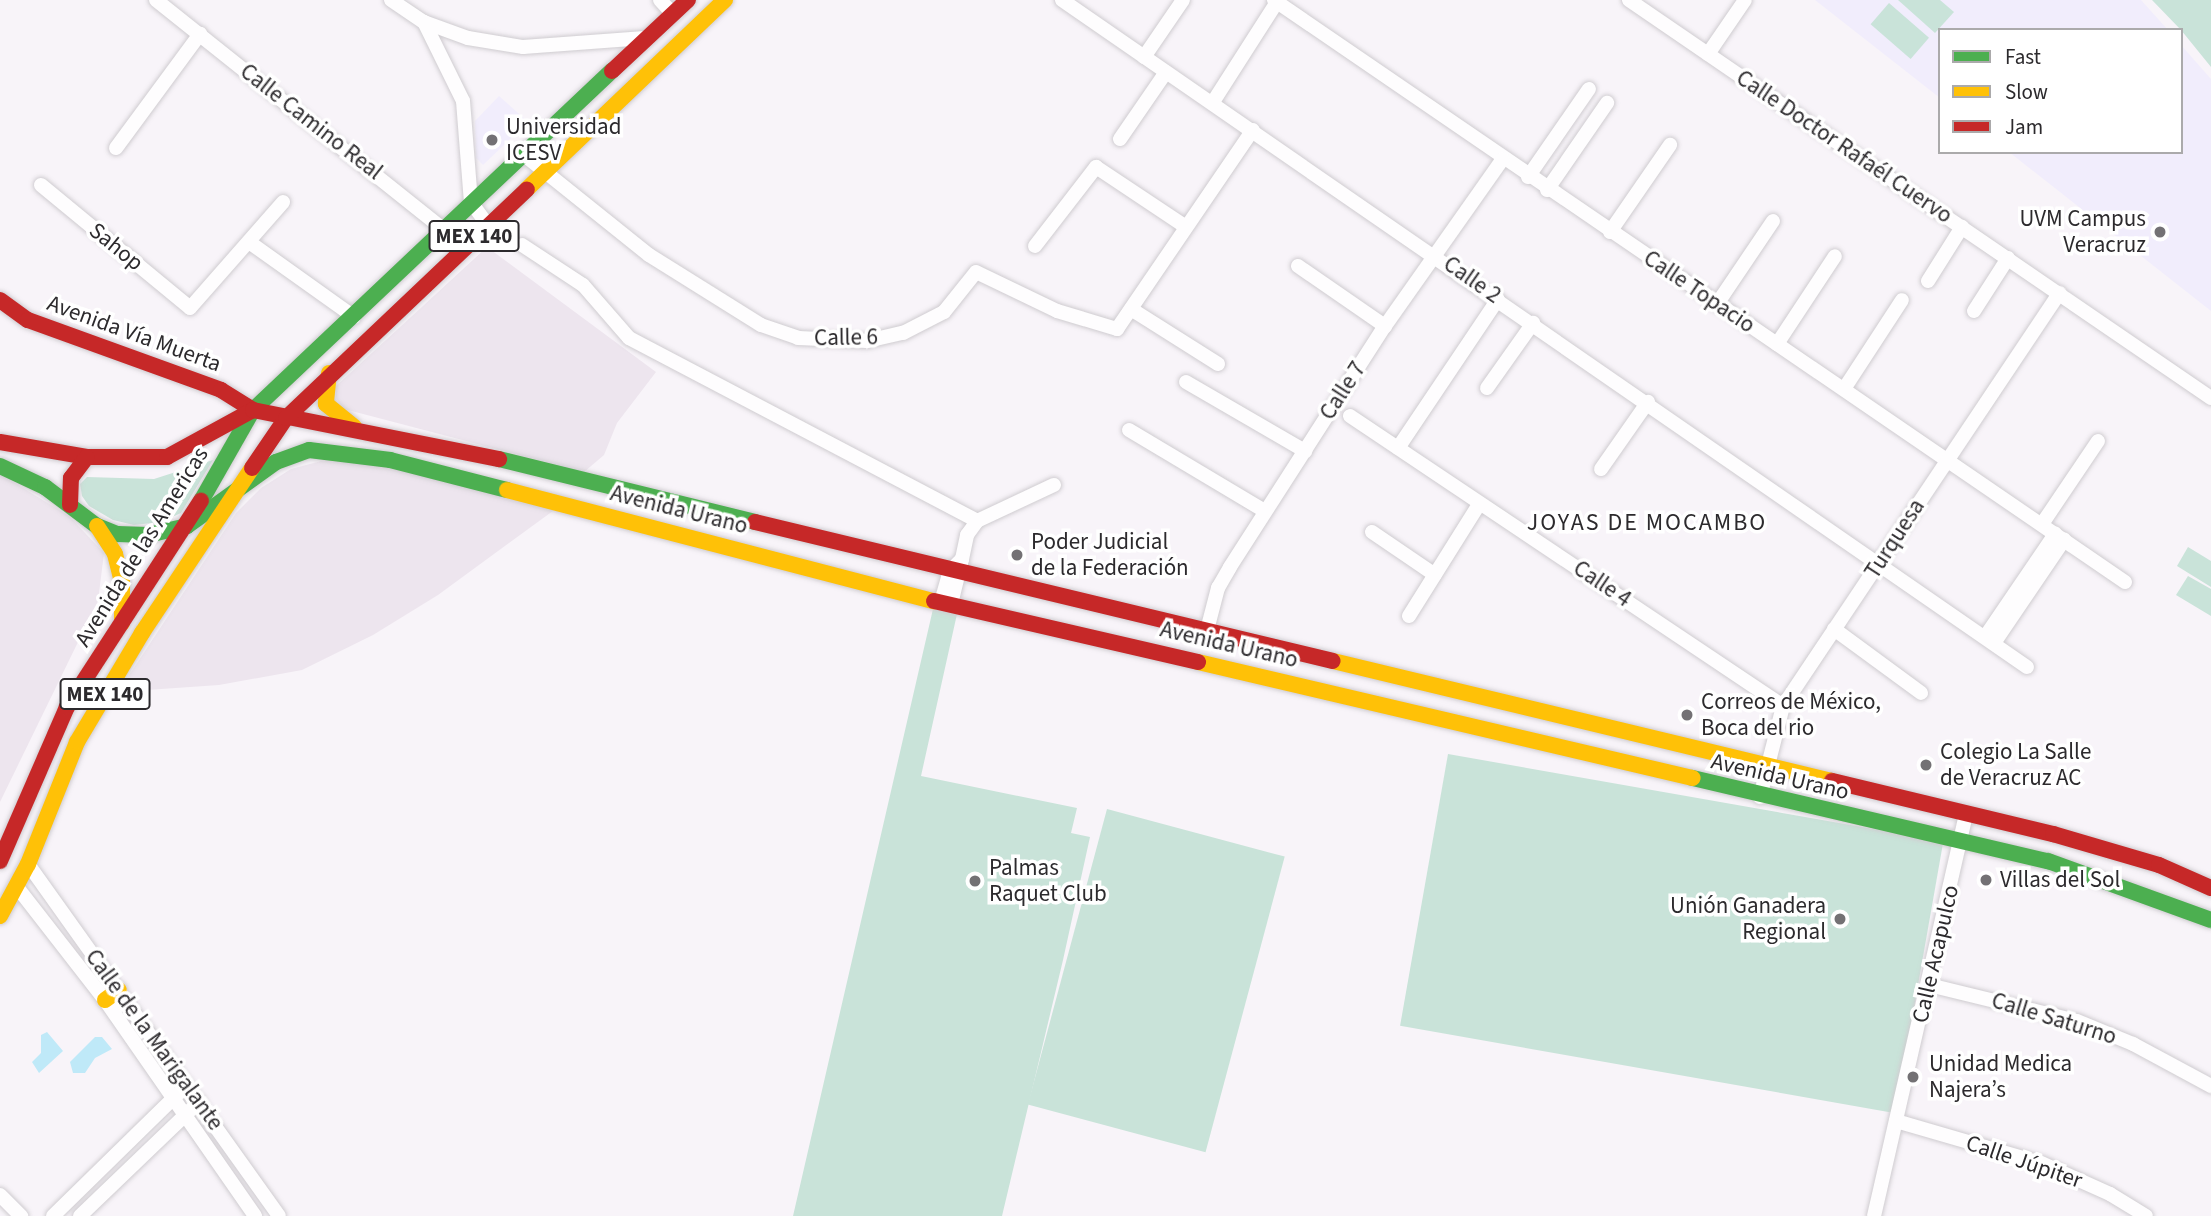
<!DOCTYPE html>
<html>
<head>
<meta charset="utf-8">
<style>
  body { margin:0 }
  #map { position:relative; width:2211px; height:1216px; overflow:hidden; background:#f8f4f9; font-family:"Source Sans 3",sans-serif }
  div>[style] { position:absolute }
  .built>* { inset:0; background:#ede5ee }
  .education>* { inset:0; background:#f1edfc }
  .green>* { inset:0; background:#c9e3d9; transform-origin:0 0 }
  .water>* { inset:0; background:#bfe9f8 }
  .roads { filter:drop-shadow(0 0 2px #cfccd0) drop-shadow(0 0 2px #cfccd0) }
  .street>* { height:14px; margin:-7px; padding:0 7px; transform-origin:7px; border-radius:7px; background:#fefdfe }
  .fast>* { height:16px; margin:-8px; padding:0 8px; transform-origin:8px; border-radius:8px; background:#4caf50 }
  .slow>* { height:16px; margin:-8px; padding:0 8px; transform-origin:8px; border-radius:8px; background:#ffc107 }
  .jam>* { height:16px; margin:-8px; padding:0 8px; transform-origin:8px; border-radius:8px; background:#c62828 }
  .dots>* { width:19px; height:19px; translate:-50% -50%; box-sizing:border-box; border:4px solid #fff; border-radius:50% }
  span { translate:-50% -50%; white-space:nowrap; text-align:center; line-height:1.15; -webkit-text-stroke:7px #fff; paint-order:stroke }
  .shield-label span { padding:2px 5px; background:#fff; border:2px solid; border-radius:5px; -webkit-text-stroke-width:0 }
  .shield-label { font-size:21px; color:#2c2a2d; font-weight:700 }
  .street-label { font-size:23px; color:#2c2a2d }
  .poi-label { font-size:23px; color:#2c2a2d }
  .left { translate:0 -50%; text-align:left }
  .right { translate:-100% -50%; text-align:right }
  .neighbourhood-label { font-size:24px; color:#2c2a2d; letter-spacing:2px }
  .legend { position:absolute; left:1938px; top:28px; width:245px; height:126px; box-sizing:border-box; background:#fff; border:2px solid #abaaab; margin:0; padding:9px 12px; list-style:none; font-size:21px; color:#2c2a2d }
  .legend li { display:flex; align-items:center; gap:14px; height:35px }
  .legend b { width:35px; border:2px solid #abaaab }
</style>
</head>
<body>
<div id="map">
  <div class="built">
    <div style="clip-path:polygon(487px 247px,656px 372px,617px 423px,604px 455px,584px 472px,344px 409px,336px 398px,336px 386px)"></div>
    <div style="clip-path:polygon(325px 460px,365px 460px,557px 508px,438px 595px,373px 635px,302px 670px,219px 685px,118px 692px,236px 513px,261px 488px,291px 469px)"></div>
    <div style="clip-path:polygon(0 474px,69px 516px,104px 553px,98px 601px,0 802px)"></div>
  </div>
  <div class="education">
    <div style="clip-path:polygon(1815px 0,2141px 0,2168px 30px,1940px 30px,1940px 98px)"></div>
    <div style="clip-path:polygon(2181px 45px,2211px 79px,2211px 311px,2009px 152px,2181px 152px)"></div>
    <div style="clip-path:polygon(499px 96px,528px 122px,483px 165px,476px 158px,475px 121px)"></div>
  </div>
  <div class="green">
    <div style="clip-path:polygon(1898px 0,1940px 0,1954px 12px,1935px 33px)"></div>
    <div style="clip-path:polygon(2152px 0,2211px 0,2211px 67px,2181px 30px)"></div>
    <div style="left:1889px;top:3px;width:53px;height:28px;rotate:41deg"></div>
    <div style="clip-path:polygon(213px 460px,181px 513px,161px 522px,134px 525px,113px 520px,89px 506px,82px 496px,80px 484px,87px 477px,154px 479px)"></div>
    <div style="clip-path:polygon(2188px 547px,2211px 561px,2211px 587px,2177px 566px)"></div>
    <div style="clip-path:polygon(2188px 576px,2211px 589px,2211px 616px,2176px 595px)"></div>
    <div style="clip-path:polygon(933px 609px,957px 614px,921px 776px,1077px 808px,1071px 833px,1090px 837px,1063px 960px,1002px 1216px,793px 1216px)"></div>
    <div style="left:1448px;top:754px;width:503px;height:276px;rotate:10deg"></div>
    <div style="left:1107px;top:809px;width:184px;height:306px;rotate:15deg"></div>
  </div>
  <div class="water">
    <div style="clip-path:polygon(47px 1032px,63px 1051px,39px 1073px,32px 1062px,41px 1053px,41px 1035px)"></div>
    <div style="clip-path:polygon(95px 1037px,102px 1037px,112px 1049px,95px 1058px,85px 1073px,73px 1073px,70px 1062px)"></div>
  </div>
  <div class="roads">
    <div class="street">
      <div style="left:156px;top:0;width:394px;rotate:38.6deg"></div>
      <div style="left:391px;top:0;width:40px;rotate:34deg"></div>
      <div style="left:424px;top:22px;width:47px;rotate:20deg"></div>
      <div style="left:468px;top:38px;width:56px;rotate:9.3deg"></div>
      <div style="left:523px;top:47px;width:122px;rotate:-4.2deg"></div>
      <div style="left:660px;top:0;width:19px;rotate:47deg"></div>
      <div style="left:1062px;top:0;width:1173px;rotate:34.65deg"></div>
      <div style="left:1274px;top:0;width:1031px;rotate:34.37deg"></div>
      <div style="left:1629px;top:0;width:705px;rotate:34.37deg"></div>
      <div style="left:424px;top:22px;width:88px;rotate:63.7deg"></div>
      <div style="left:463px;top:101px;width:101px;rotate:85.5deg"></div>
      <div style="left:471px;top:202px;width:27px;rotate:54deg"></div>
      <div style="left:1708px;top:54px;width:65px;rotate:-55.6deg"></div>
      <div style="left:1144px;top:57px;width:69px;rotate:-55.6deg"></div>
      <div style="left:1213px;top:102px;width:119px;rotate:-57.4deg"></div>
      <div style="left:1120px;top:139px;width:81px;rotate:-55.5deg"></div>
      <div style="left:116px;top:148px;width:142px;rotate:-53.6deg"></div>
      <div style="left:523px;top:154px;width:161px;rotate:38.7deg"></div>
      <div style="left:649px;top:255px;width:132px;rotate:32deg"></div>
      <div style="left:761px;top:325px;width:39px;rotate:19deg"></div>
      <div style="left:798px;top:338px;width:69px;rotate:2.5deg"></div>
      <div style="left:867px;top:341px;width:37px;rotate:-13deg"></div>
      <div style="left:903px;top:333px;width:46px;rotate:-27.1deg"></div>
      <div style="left:944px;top:312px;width:51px;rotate:-51.3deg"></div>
      <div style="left:976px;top:272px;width:90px;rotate:25.7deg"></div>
      <div style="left:1057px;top:311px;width:63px;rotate:16.7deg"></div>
      <div style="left:1117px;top:329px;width:241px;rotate:-55.7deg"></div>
      <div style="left:1528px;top:177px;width:107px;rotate:-55.3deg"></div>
      <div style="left:41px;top:185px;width:193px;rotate:39.5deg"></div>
      <div style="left:190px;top:308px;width:141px;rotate:-48.7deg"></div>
      <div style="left:1547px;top:190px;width:106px;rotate:-55.4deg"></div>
      <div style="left:1610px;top:232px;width:106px;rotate:-55.4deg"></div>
      <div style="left:249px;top:242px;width:129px;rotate:35.5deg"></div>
      <div style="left:522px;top:245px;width:73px;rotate:33.3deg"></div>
      <div style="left:583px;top:285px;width:70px;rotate:49deg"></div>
      <div style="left:629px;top:338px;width:393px;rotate:27.7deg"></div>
      <div style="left:1035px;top:246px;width:100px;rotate:-52.3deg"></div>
      <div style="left:1096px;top:167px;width:108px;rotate:33.7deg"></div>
      <div style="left:1298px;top:266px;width:106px;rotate:34.6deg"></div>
      <div style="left:1928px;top:281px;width:64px;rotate:-57.8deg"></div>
      <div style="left:1717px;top:304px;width:100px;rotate:-56deg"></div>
      <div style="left:1131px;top:309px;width:103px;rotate:32.3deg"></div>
      <div style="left:1974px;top:311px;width:63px;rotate:-57.3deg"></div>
      <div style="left:1777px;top:344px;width:105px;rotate:-56.6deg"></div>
      <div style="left:1186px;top:382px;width:138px;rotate:30.1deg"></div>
      <div style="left:1487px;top:388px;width:80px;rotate:-54.7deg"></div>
      <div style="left:1844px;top:389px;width:106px;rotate:-56.9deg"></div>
      <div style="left:1350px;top:416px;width:521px;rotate:33.81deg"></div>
      <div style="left:1129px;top:430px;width:158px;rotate:30.8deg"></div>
      <div style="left:1398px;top:448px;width:179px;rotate:-56.1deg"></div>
      <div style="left:1601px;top:469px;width:82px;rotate:-55deg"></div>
      <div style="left:2042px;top:524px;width:100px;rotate:-56deg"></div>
      <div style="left:1372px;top:532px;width:76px;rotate:34.3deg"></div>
      <div style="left:962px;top:559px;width:25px;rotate:-78deg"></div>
      <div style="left:967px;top:535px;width:17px;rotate:-54deg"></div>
      <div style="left:977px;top:521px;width:85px;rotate:-25.1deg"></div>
      <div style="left:941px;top:602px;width:32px;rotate:-74deg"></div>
      <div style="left:950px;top:571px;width:17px;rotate:-45deg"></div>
      <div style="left:962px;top:559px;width:46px;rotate:103.7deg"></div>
      <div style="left:1409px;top:616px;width:133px;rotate:-57.9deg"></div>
      <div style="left:1834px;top:629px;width:108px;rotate:36.3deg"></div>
      <div style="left:1206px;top:634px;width:48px;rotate:-75.4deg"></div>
      <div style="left:1218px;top:588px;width:24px;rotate:-60deg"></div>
      <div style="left:1230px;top:567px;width:287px;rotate:-57.3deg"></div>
      <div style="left:1385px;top:326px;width:204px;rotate:-54.8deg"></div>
      <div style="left:1985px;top:637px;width:125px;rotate:-55.8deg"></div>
      <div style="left:1994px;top:643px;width:125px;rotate:-55.8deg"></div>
      <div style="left:1760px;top:797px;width:94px;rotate:-75.8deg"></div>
      <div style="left:1783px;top:706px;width:497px;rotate:-56.2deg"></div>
      <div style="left:28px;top:864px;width:432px;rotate:54.5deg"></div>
      <div style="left:17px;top:887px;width:143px;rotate:52.1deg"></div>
      <div style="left:105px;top:1000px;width:263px;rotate:55.2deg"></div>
      <div style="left:1929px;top:985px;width:152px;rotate:13.7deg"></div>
      <div style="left:2077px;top:1021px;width:61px;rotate:22.3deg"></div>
      <div style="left:2133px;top:1044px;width:89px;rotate:28.3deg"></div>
      <div style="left:1896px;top:1121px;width:151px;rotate:16.2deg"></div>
      <div style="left:2041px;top:1163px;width:76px;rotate:24.2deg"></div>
      <div style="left:2110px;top:1194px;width:42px;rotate:31.4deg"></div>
      <div style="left:0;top:1195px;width:30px;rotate:45deg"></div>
      <div style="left:53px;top:1216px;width:187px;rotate:-44.4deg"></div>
      <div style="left:80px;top:1216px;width:165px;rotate:-43.8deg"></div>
      <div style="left:1874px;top:1216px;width:412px;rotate:-77.1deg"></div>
    </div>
    <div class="fast">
      <div style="left:499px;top:459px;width:264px;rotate:13.8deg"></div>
      <div style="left:0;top:466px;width:50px;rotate:25deg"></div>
      <div style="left:45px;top:487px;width:65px;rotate:36.9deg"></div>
      <div style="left:97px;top:526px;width:22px;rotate:22deg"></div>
      <div style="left:117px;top:534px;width:31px;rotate:2deg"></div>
      <div style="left:148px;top:535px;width:40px;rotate:-13deg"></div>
      <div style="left:187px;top:526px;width:110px;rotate:-35.7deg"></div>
      <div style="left:276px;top:462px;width:35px;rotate:-20deg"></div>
      <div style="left:309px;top:450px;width:82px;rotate:7deg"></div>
      <div style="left:390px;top:460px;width:121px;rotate:14.4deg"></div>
      <div style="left:201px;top:501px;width:105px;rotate:-60.3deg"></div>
      <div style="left:253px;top:410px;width:494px;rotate:-43.4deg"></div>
      <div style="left:1693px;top:778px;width:365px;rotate:13.2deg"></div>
      <div style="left:2048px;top:861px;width:173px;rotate:19.9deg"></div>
    </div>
    <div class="slow">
      <div style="left:527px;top:189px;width:274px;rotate:-43.7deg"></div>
      <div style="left:329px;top:373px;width:31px;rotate:96deg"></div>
      <div style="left:326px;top:404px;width:36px;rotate:39deg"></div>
      <div style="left:507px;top:490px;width:441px;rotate:14.6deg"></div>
      <div style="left:97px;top:526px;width:33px;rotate:57deg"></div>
      <div style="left:115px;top:554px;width:29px;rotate:76deg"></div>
      <div style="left:122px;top:582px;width:41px;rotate:90deg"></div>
      <div style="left:1333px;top:661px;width:513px;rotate:13.52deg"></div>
      <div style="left:1198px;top:662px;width:508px;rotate:13.19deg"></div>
      <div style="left:0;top:916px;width:59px;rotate:-61.7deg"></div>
      <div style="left:28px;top:864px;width:131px;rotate:-68.1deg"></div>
      <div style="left:77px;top:742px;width:127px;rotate:-59.2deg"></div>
      <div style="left:142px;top:633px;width:198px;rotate:-56.3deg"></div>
      <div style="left:105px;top:1000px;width:17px;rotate:-36deg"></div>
    </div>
    <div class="jam">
      <div style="left:612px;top:71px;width:104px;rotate:-43.1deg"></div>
      <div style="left:0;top:300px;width:34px;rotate:36deg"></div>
      <div style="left:28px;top:320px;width:205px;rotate:19.9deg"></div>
      <div style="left:221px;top:390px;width:38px;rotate:32deg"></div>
      <div style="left:0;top:442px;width:88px;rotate:9.8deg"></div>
      <div style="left:87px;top:457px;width:80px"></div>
      <div style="left:167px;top:457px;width:98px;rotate:-28.7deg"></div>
      <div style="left:253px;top:410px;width:251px;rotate:11.3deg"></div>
      <div style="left:252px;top:468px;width:60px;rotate:-55.8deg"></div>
      <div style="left:286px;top:418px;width:332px;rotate:-43.5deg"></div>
      <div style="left:70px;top:505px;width:27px;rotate:-88deg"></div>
      <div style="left:71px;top:478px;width:26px;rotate:-53deg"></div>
      <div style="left:755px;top:522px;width:594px;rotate:13.52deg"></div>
      <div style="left:934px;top:601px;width:271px;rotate:13deg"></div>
      <div style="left:1832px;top:781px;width:227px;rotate:13.5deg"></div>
      <div style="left:2053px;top:834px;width:110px;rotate:16.3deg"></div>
      <div style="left:2159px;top:865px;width:57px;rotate:23.9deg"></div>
      <div style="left:0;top:861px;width:168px;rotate:-66.5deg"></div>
      <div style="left:67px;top:707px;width:246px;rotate:-57deg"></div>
    </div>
  </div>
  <div class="dots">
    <div style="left:492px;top:140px;background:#737174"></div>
    <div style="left:2160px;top:232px;background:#737174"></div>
    <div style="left:1017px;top:555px;background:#737174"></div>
    <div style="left:1687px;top:715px;background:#737174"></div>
    <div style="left:1926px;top:765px;background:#737174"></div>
    <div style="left:1986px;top:880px;background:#737174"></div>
    <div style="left:975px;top:881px;background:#737174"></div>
    <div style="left:1840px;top:919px;background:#737174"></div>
    <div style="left:1913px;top:1077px;background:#737174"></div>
  </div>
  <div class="shield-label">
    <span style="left:474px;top:236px">MEX 140</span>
    <span style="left:105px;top:694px">MEX 140</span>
  </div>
  <div class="street-label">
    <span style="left:311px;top:122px;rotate:38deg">Calle Camino Real</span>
    <span style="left:1844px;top:147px;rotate:34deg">Calle Doctor Rafaél Cuervo</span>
    <span style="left:116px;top:247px;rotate:39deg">Sahop</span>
    <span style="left:1472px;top:280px;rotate:35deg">Calle 2</span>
    <span style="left:1699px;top:292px;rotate:34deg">Calle Topacio</span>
    <span style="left:134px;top:334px;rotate:20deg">Avenida Vía Muerta</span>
    <span style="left:846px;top:338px;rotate:-1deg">Calle 6</span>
    <span style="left:1343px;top:391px;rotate:-57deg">Calle 7</span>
    <span style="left:679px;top:510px;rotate:14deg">Avenida Urano</span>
    <span style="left:1895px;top:539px;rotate:-57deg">Turquesa</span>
    <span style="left:142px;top:547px;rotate:-58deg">Avenida de las Americas</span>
    <span style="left:1602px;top:584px;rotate:34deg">Calle 4</span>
    <span style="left:1229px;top:645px;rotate:13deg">Avenida Urano</span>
    <span style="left:1780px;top:777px;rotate:13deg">Avenida Urano</span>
    <span style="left:1936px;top:954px;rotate:-77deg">Calle Acapulco</span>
    <span style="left:2054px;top:1019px;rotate:17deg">Calle Saturno</span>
    <span style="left:154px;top:1040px;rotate:54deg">Calle de la Marigalante</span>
    <span style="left:2024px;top:1162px;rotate:19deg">Calle Júpiter</span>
  </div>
  <div class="poi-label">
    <span class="left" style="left:506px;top:140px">Universidad<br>ICESV</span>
    <span class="right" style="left:2146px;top:232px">UVM Campus<br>Veracruz</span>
    <span class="left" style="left:1031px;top:555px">Poder Judicial<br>de la Federación</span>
    <span class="left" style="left:1701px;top:715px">Correos de México,<br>Boca del rio</span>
    <span class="left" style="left:1940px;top:765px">Colegio La Salle<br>de Veracruz AC</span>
    <span class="left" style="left:989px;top:881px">Palmas<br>Raquet Club</span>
    <span class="left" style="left:2000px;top:880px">Villas del Sol</span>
    <span class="right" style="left:1826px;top:919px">Unión Ganadera<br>Regional</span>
    <span class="left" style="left:1929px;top:1077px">Unidad Medica<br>Najera’s</span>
  </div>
  <div class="neighbourhood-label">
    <span style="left:1647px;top:523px">JOYAS DE MOCAMBO</span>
  </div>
  <ul class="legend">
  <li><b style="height:9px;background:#4caf50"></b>Fast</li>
  <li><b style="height:9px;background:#ffc107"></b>Slow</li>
  <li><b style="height:9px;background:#c62828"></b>Jam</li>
  </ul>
</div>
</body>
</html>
